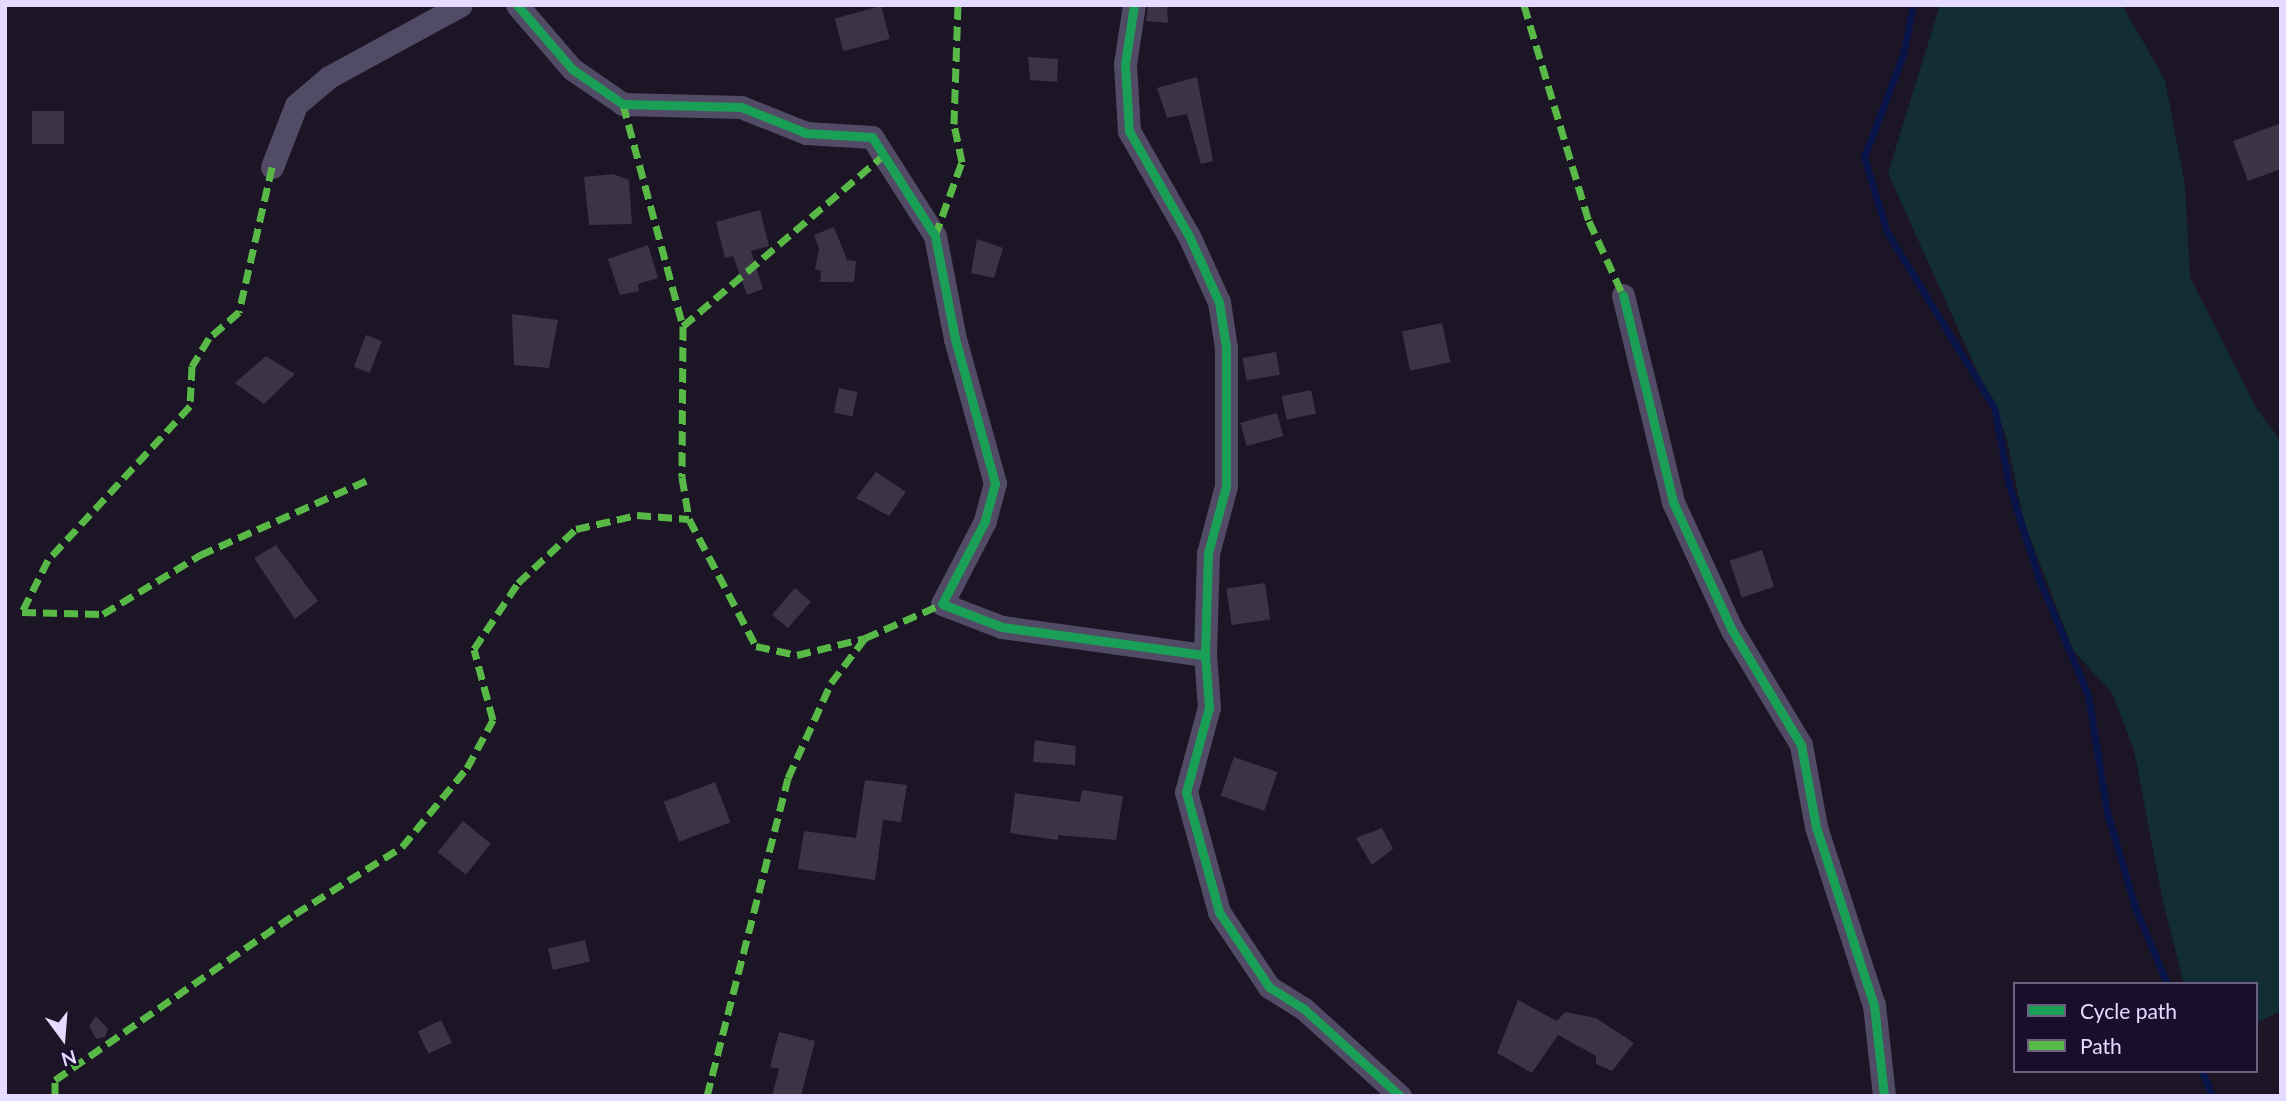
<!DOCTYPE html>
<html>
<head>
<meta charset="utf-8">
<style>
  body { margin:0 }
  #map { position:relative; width:2286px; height:1101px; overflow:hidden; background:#1b1526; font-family:Lato,sans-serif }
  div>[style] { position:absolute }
  .green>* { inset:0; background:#132d34 }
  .stream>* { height:7px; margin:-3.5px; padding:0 3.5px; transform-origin:3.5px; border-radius:3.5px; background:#091449 }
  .building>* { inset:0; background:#3b3447; transform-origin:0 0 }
  .minor>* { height:23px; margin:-11.5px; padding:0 11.5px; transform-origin:11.5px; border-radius:11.5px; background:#514b66 }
  .quiet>* { height:7px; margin-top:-3.5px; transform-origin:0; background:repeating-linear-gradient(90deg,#58b947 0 14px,transparent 0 21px) }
  .cycleway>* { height:9px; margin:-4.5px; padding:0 4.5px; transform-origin:4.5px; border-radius:4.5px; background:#1a9f57 }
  span { translate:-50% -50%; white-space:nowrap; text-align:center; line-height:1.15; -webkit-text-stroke:5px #190f2c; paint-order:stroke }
  .frame { position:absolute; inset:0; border:7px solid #e5daff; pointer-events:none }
  .legend { position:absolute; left:2013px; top:982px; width:245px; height:91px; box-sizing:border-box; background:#190f2c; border:2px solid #6b6080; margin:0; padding:9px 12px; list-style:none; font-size:21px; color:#e5daff }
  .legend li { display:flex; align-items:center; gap:14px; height:35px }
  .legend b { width:35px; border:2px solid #6b6080 }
  .north { position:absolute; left:28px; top:1003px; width:70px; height:70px; -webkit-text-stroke:5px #190f2c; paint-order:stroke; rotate:164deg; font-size:19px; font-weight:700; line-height:28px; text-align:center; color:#e5daff }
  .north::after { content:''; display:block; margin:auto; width:24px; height:32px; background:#e5daff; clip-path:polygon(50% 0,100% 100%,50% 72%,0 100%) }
</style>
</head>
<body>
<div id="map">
  <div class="green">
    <div style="clip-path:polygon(1940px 5px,2122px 5px,2165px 80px,2185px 186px,2190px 277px,2256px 408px,2281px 441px,2281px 1011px,2256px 1023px,2256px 984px,2184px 984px,2163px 902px,2134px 750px,2112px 693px,2073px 650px,2024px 522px,2006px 435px,1888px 173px)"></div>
  </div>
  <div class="stream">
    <div style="left:1913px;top:5px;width:51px;rotate:101.3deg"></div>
    <div style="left:1903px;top:55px;width:109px;rotate:110.9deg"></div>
    <div style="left:1864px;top:157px;width:78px;rotate:73deg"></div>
    <div style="left:1887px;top:232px;width:205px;rotate:58.6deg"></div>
    <div style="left:1994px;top:407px;width:79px;rotate:79.1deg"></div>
    <div style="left:2009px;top:485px;width:99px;rotate:72.3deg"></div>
    <div style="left:2039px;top:579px;width:126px;rotate:67.1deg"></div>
    <div style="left:2088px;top:695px;width:119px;rotate:80.8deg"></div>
    <div style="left:2107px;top:812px;width:99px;rotate:73.6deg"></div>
    <div style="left:2135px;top:907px;width:83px;rotate:67.4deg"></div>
    <div style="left:2202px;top:1071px;width:27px;rotate:68deg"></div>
  </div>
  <div class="building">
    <div style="clip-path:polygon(1148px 5px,1167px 5px,1168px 23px,1146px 21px)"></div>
    <div style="left:881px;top:6px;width:34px;height:48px;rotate:75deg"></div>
    <div style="clip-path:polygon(1028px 57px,1058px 59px,1057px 82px,1030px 80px)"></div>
    <div style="clip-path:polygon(1197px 77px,1213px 161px,1201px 164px,1187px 114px,1167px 118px,1157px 88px)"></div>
    <div style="left:32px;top:111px;width:32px;height:33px"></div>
    <div style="clip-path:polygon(2281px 123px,2281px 169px,2248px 181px,2233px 141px)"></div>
    <div style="clip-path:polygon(613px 174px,629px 180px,632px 224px,589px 225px,584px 177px)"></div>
    <div style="clip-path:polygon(760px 210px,769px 246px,751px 251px,763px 289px,747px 295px,733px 256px,725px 258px,716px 222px)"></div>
    <div style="clip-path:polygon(834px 227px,847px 260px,856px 261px,854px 282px,820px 282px,821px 271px,815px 269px,819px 249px,814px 235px)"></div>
    <div style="clip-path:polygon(977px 239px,1003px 248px,994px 278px,971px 273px)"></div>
    <div style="clip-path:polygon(648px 245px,658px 278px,638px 284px,639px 291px,620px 295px,608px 259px)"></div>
    <div style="clip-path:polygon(512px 314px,558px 320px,549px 368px,514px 365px)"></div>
    <div style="left:1442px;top:323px;width:40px;height:41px;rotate:78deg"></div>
    <div style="left:366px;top:335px;width:17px;height:34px;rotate:21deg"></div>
    <div style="left:1276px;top:352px;width:23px;height:34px;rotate:80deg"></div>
    <div style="clip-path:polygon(266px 356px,295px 374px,264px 404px,235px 383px)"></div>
    <div style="left:839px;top:388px;width:19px;height:25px;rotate:12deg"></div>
    <div style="left:1311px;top:390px;width:24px;height:30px;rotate:78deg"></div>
    <div style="left:1277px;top:413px;width:24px;height:38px;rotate:75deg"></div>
    <div style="clip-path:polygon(876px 472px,906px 492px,889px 516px,856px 498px)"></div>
    <div style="clip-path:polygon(276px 545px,318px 601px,295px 619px,254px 558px)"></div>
    <div style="left:1762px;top:550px;width:39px;height:34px;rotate:72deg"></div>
    <div style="left:1265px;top:583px;width:37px;height:39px;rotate:82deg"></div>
    <div style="left:795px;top:588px;width:21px;height:35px;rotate:41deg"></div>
    <div style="clip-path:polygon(1035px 740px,1076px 746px,1075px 765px,1033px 762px)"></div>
    <div style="left:1234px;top:757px;width:46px;height:41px;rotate:19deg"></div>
    <div style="clip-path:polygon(865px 780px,907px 785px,901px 822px,883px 820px,875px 880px,798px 869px,804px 831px,856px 838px)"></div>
    <div style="left:715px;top:782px;width:43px;height:55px;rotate:69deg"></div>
    <div style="clip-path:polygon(1082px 790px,1123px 796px,1116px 840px,1058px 835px,1058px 840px,1010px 833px,1015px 793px,1080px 802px)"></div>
    <div style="left:463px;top:821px;width:36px;height:40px;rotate:39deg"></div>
    <div style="clip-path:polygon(1382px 828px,1393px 849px,1372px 865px,1356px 838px)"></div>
    <div style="left:585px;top:940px;width:22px;height:38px;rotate:77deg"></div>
    <div style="clip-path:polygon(1518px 1000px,1557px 1021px,1565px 1012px,1596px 1018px,1634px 1043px,1612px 1071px,1596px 1064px,1596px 1056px,1558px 1035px,1532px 1073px,1497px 1053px)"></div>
    <div style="clip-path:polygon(96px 1016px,108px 1029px,105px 1037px,96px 1039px,89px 1026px)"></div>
    <div style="left:441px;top:1020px;width:25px;height:26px;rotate:64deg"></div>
    <div style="clip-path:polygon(779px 1032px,815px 1041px,801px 1096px,772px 1096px,779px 1069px,770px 1067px)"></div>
  </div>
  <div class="minor">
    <div style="left:517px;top:5px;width:84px;rotate:49.3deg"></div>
    <div style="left:572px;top:69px;width:62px;rotate:34.5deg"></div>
    <div style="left:623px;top:104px;width:118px;rotate:1.5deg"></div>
    <div style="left:741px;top:107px;width:70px;rotate:21.8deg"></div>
    <div style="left:806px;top:133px;width:66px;rotate:3.5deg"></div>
    <div style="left:872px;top:137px;width:117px;rotate:57.5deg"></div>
    <div style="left:935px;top:236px;width:105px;rotate:79deg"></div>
    <div style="left:955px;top:339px;width:149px;rotate:74.5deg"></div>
    <div style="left:995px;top:483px;width:39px;rotate:105deg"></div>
    <div style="left:985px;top:521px;width:93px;rotate:117.4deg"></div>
    <div style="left:942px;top:604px;width:64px;rotate:21deg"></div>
    <div style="left:1002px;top:627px;width:205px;rotate:7.9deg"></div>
    <div style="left:1134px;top:5px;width:60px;rotate:98.7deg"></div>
    <div style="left:1125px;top:64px;width:67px;rotate:86.6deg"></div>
    <div style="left:1129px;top:131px;width:121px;rotate:60.3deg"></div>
    <div style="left:1189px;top:236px;width:72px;rotate:65.6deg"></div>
    <div style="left:1219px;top:302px;width:47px;rotate:81.3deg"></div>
    <div style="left:1226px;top:348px;width:138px;rotate:90deg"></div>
    <div style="left:1226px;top:486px;width:69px;rotate:105deg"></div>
    <div style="left:1208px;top:553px;width:102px;rotate:91.7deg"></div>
    <div style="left:1205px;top:655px;width:52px;rotate:85.6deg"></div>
    <div style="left:1209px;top:707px;width:88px;rotate:105.1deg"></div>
    <div style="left:1186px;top:792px;width:124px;rotate:74.6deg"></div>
    <div style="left:1219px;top:912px;width:90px;rotate:56.3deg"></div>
    <div style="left:1269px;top:987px;width:40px;rotate:32deg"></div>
    <div style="left:1303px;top:1008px;width:131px;rotate:42.2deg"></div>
    <div style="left:272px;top:167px;width:66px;rotate:-68.8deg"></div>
    <div style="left:296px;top:105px;width:43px;rotate:-40.3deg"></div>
    <div style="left:329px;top:77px;width:150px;rotate:-28.6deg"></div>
    <div style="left:1623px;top:295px;width:213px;rotate:76.4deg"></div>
    <div style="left:1673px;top:502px;width:141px;rotate:65.3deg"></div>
    <div style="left:1732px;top:630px;width:134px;rotate:59deg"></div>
    <div style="left:1801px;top:745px;width:83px;rotate:79.6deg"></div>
    <div style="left:1816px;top:827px;width:187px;rotate:72deg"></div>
    <div style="left:1874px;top:1005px;width:92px;rotate:83.7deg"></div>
  </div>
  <div class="quiet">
    <div style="left:1524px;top:5px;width:226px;rotate:73.3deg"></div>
    <div style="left:1589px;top:221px;width:81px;rotate:65.3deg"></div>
    <div style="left:623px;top:104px;width:230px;rotate:74.9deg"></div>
    <div style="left:683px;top:326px;width:151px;rotate:90.4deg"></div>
    <div style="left:682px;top:477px;width:43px;rotate:80.5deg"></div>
    <div style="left:689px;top:519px;width:144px;rotate:62.2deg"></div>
    <div style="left:756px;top:646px;width:42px;rotate:12.4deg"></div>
    <div style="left:797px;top:655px;width:70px;rotate:-14deg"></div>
    <div style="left:272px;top:167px;width:149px;rotate:102.8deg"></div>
    <div style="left:239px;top:312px;width:40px;rotate:139deg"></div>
    <div style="left:209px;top:338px;width:33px;rotate:121deg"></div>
    <div style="left:192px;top:366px;width:40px;rotate:92.9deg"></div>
    <div style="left:190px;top:406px;width:209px;rotate:132.7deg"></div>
    <div style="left:48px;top:560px;width:58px;rotate:116.6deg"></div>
    <div style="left:22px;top:612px;width:81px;rotate:1.4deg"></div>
    <div style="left:103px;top:614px;width:114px;rotate:-31.3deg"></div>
    <div style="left:200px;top:555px;width:188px;rotate:-24.1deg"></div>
    <div style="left:935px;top:236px;width:79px;rotate:-70deg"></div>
    <div style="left:962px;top:162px;width:39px;rotate:-102deg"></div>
    <div style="left:954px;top:124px;width:119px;rotate:-88.1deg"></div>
    <div style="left:683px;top:326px;width:264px;rotate:-40.4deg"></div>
    <div style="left:55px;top:1096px;width:16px;rotate:-90deg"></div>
    <div style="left:55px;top:1080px;width:292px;rotate:-34.7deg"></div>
    <div style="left:295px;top:914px;width:126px;rotate:-32.1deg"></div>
    <div style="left:402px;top:847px;width:102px;rotate:-50.6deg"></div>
    <div style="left:467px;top:768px;width:55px;rotate:-61.6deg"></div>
    <div style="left:493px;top:720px;width:73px;rotate:-105deg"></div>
    <div style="left:474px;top:649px;width:79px;rotate:-56.3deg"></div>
    <div style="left:518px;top:583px;width:79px;rotate:-43deg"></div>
    <div style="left:576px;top:529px;width:63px;rotate:-12.9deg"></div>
    <div style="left:637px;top:515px;width:52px;rotate:4.4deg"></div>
    <div style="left:707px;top:1096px;width:328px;rotate:-75.7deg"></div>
    <div style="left:788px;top:778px;width:104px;rotate:-65.6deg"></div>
    <div style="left:831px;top:683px;width:56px;rotate:-52.9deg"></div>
    <div style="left:865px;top:638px;width:84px;rotate:-23.8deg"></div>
  </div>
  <div class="cycleway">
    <div style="left:517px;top:5px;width:84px;rotate:49.3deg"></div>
    <div style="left:572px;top:69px;width:62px;rotate:34.5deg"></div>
    <div style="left:623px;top:104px;width:118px;rotate:1.5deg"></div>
    <div style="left:741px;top:107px;width:70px;rotate:21.8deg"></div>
    <div style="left:806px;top:133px;width:66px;rotate:3.5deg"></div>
    <div style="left:872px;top:137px;width:117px;rotate:57.5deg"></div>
    <div style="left:935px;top:236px;width:105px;rotate:79deg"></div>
    <div style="left:955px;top:339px;width:149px;rotate:74.5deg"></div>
    <div style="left:995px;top:483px;width:39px;rotate:105deg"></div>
    <div style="left:985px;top:521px;width:93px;rotate:117.4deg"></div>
    <div style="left:942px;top:604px;width:64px;rotate:21deg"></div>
    <div style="left:1002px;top:627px;width:205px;rotate:7.9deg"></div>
    <div style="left:1134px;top:5px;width:60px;rotate:98.7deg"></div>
    <div style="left:1125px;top:64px;width:67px;rotate:86.6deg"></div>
    <div style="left:1129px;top:131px;width:121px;rotate:60.3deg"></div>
    <div style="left:1189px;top:236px;width:72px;rotate:65.6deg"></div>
    <div style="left:1219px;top:302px;width:47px;rotate:81.3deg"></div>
    <div style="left:1226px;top:348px;width:138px;rotate:90deg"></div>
    <div style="left:1226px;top:486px;width:69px;rotate:105deg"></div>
    <div style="left:1208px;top:553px;width:102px;rotate:91.7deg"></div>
    <div style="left:1205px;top:655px;width:52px;rotate:85.6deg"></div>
    <div style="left:1209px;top:707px;width:88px;rotate:105.1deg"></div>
    <div style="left:1186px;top:792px;width:124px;rotate:74.6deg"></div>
    <div style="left:1219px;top:912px;width:90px;rotate:56.3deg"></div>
    <div style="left:1269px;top:987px;width:40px;rotate:32deg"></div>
    <div style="left:1303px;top:1008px;width:131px;rotate:42.2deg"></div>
    <div style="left:1623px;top:295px;width:213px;rotate:76.4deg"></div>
    <div style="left:1673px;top:502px;width:141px;rotate:65.3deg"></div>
    <div style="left:1732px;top:630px;width:134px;rotate:59deg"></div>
    <div style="left:1801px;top:745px;width:83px;rotate:79.6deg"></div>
    <div style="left:1816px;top:827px;width:187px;rotate:72deg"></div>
    <div style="left:1874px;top:1005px;width:92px;rotate:83.7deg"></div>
  </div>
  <div class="frame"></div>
  <ul class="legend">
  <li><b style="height:9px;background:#1a9f57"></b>Cycle path</li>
  <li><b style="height:9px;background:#58b947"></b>Path</li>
  </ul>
  <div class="north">N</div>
</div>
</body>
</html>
